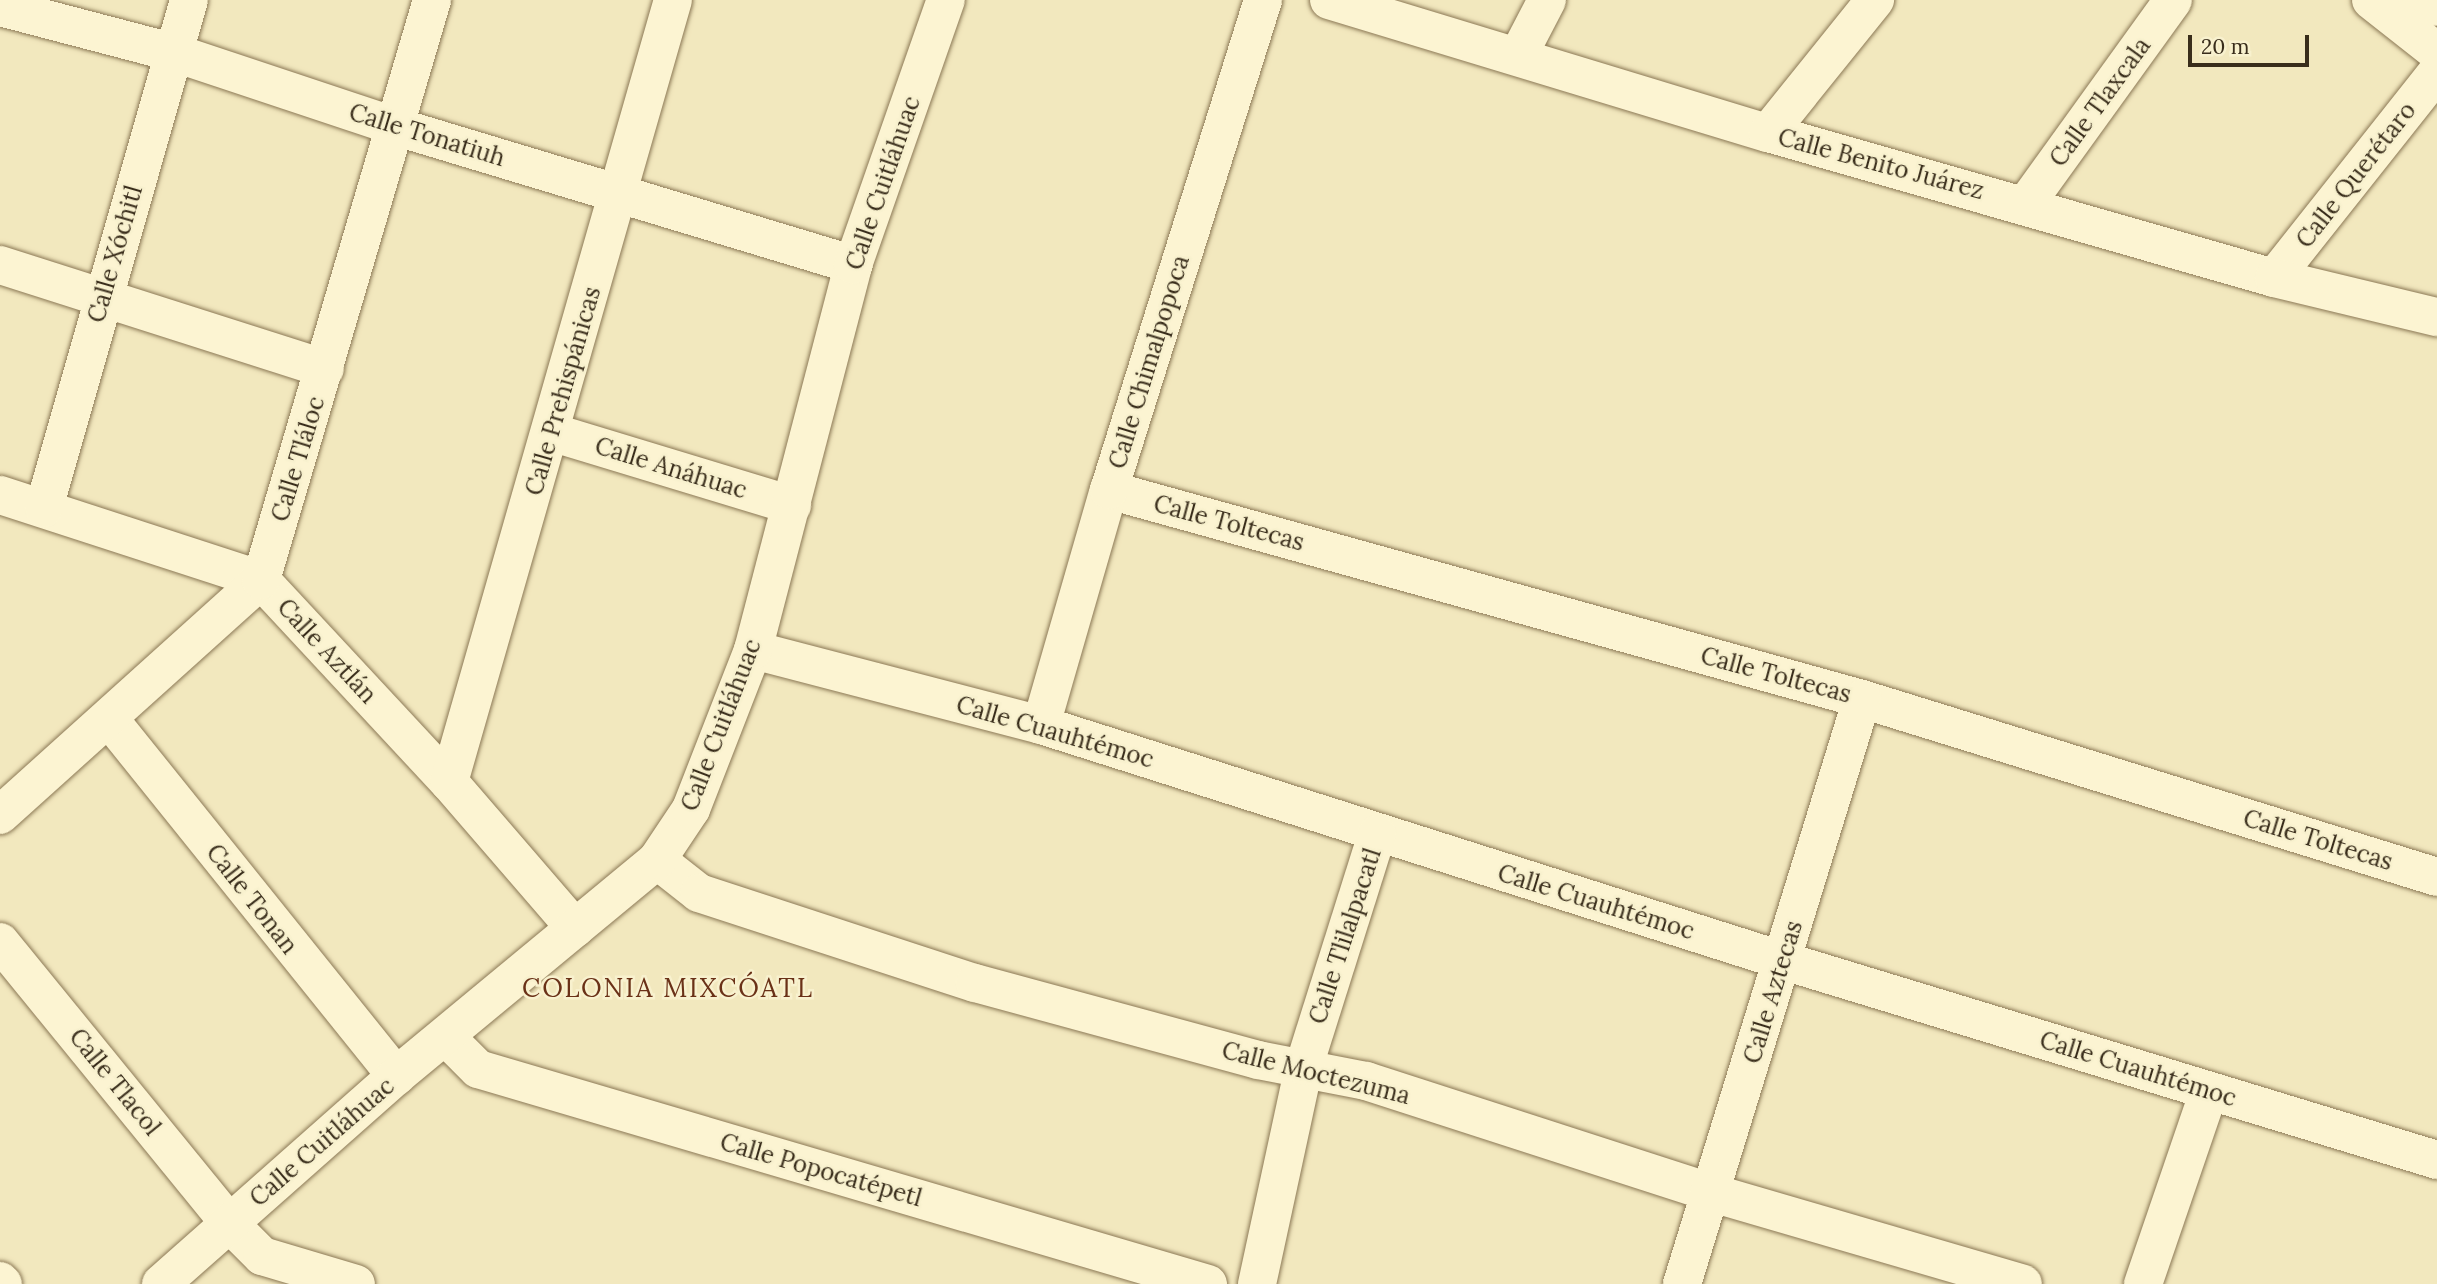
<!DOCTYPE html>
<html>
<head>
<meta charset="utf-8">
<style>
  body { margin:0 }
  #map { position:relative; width:2437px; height:1284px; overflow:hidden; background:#f2e8be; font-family:Lora,serif }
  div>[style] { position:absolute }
  .roads { filter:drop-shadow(0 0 2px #8b7855) drop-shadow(0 0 2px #8b7855) }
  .street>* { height:38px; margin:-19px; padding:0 19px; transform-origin:19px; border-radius:19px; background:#fcf4d2 }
  .secondary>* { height:38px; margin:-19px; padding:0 19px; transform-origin:19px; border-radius:19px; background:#fcf4d2 }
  span { translate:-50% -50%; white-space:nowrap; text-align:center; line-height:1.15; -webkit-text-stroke:5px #f8f1ce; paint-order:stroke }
  .street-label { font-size:24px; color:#392d1b }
  .neighbourhood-label { font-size:26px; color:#6a3117; letter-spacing:2px }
  .scale { position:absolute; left:2188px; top:35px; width:121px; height:32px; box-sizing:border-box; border:4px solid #392d1b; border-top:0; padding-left:9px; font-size:21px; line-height:24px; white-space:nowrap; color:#392d1b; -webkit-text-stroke:5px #f8f1ce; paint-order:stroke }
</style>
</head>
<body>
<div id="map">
  <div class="roads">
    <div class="street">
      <div style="left:2405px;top:0;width:33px;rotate:12deg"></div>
      <div style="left:0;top:7px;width:181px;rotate:14.7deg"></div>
      <div style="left:175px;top:53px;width:231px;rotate:18.4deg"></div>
      <div style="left:394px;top:126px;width:480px;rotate:16.8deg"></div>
      <div style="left:1518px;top:56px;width:63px;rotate:-62.6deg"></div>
      <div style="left:1768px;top:133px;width:171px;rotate:-51.2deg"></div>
      <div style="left:2026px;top:204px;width:251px;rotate:-54.2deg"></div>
      <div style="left:0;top:265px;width:341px;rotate:17.7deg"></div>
      <div style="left:2274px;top:278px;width:263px;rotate:-51.6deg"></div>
      <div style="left:551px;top:432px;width:252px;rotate:16.9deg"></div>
      <div style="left:1109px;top:490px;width:781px;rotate:15.51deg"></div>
      <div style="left:1862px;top:699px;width:602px;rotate:17.2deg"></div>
      <div style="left:0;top:495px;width:274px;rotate:18deg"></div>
      <div style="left:261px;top:580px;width:276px;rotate:47.1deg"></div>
      <div style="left:449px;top:782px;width:193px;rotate:49.2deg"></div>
      <div style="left:44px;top:508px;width:528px;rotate:-74.07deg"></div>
      <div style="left:753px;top:650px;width:298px;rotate:14.6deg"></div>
      <div style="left:1041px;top:725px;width:780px;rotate:17.62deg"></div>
      <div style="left:1784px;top:961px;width:683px;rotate:16.95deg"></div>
      <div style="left:110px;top:720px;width:457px;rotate:51.2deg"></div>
      <div style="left:1041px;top:725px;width:245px;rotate:-73.9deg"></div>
      <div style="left:1109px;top:490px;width:514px;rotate:-72.55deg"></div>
      <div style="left:449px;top:782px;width:813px;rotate:-74.02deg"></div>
      <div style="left:0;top:815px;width:351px;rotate:-42deg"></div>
      <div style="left:261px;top:580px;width:605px;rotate:-73.57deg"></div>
      <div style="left:657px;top:860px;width:53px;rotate:38.2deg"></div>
      <div style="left:699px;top:893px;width:290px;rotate:18.1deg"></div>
      <div style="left:975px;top:983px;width:293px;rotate:15.2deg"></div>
      <div style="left:1258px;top:1060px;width:110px;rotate:11deg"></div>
      <div style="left:1366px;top:1081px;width:361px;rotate:17.9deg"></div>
      <div style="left:1709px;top:1192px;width:327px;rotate:16.3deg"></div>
      <div style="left:0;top:942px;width:362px;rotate:50.8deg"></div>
      <div style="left:229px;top:1223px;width:47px;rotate:45deg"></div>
      <div style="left:262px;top:1256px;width:98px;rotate:16.6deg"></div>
      <div style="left:446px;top:1037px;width:45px;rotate:45deg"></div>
      <div style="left:478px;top:1069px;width:761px;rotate:16.41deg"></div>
      <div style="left:0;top:1281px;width:4px;rotate:45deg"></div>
      <div style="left:161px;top:1284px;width:314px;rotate:-41.5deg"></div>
      <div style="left:396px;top:1076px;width:339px;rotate:-39.6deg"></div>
      <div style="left:657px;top:860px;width:61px;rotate:-56.3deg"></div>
      <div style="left:691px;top:809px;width:171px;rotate:-68.7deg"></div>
      <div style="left:753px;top:650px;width:398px;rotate:-75.4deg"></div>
      <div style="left:853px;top:265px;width:281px;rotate:-70.7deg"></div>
      <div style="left:1257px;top:1284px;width:223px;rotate:-77.8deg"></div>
      <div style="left:1304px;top:1066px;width:243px;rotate:-72.5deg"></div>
      <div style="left:1682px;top:1284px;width:612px;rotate:-72.9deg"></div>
      <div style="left:2143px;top:1284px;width:204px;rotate:-71.1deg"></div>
    </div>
    <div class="secondary">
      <div style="left:1329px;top:0;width:459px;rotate:16.9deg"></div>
      <div style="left:1768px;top:133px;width:526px;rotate:15.99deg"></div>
      <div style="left:2274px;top:278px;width:168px;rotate:13.5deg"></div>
      <div style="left:2371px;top:0;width:84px;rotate:38.2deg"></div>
    </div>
  </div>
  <div class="street-label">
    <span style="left:2100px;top:102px;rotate:-54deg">Calle Tlaxcala</span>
    <span style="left:427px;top:135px;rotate:17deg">Calle Tonatiuh</span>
    <span style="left:1881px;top:164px;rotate:15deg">Calle Benito Juárez</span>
    <span style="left:2356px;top:175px;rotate:-52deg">Calle Querétaro</span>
    <span style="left:883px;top:183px;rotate:-71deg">Calle Cuitláhuac</span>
    <span style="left:115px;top:254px;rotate:-74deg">Calle Xóchitl</span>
    <span style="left:1149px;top:362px;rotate:-73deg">Calle Chimalpopoca</span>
    <span style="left:563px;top:391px;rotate:-74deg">Calle Prehispánicas</span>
    <span style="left:298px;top:459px;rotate:-73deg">Calle Tláloc</span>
    <span style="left:671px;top:468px;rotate:17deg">Calle Anáhuac</span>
    <span style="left:1229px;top:523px;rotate:15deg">Calle Toltecas</span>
    <span style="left:327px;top:651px;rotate:47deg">Calle Aztlán</span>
    <span style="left:1776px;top:675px;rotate:15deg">Calle Toltecas</span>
    <span style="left:721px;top:725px;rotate:-69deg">Calle Cuitláhuac</span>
    <span style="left:1055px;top:732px;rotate:16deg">Calle Cuauhtémoc</span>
    <span style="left:2318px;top:840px;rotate:17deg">Calle Toltecas</span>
    <span style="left:252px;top:899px;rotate:52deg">Calle Tonan</span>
    <span style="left:1596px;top:902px;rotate:17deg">Calle Cuauhtémoc</span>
    <span style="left:1345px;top:936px;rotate:-72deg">Calle Tlilalpacatl</span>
    <span style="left:1773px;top:992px;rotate:-73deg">Calle Aztecas</span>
    <span style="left:2138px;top:1069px;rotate:17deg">Calle Cuauhtémoc</span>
    <span style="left:1316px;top:1073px;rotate:14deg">Calle Moctezuma</span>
    <span style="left:115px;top:1082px;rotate:51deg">Calle Tlacol</span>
    <span style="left:322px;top:1142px;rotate:-41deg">Calle Cuitláhuac</span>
    <span style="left:821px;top:1170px;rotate:16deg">Calle Popocatépetl</span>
  </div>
  <div class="neighbourhood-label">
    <span style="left:668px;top:988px">COLONIA MIXCÓATL</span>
  </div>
  <div class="scale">20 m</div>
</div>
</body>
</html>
